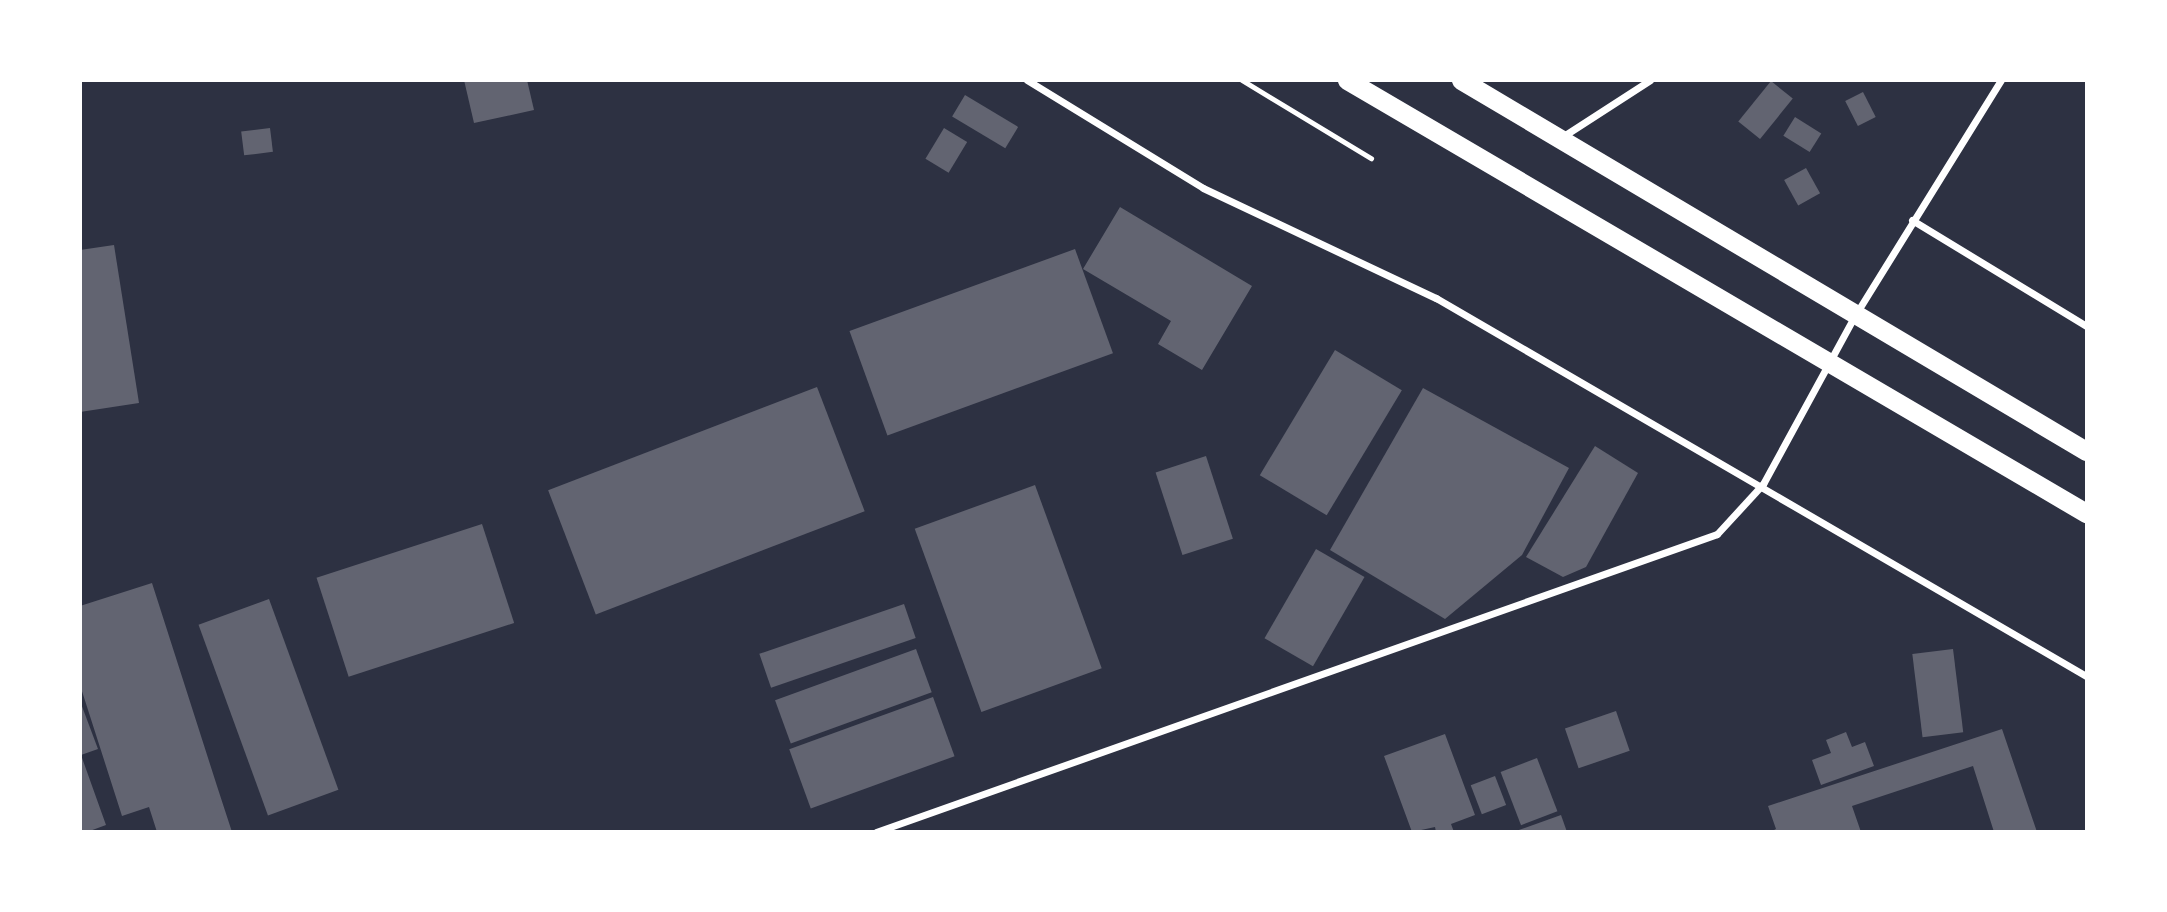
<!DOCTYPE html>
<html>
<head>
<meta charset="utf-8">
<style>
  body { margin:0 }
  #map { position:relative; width:2167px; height:912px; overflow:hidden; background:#2d3142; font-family:"Noto Sans",sans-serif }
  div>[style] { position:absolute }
  .building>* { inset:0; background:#626471; transform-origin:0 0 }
  .path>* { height:4.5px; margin:-2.25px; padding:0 2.25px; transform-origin:2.25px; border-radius:2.25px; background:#fff }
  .minor>* { height:7px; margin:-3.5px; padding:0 3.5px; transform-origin:3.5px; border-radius:3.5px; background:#fff }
  .trunk>* { height:19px; margin:-9.5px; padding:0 9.5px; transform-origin:9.5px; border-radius:9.5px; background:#fff }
  span { translate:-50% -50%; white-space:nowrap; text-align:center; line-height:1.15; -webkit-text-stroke:7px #fff; paint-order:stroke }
  .frame { position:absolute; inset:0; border:82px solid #fff; pointer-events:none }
</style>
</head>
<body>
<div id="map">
  <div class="building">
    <div style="clip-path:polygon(464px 80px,527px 80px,534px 110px,474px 123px)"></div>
    <div style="left:1771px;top:81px;width:28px;height:52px;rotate:39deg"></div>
    <div style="left:1863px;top:92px;width:28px;height:20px;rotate:63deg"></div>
    <div style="left:965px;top:95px;width:62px;height:25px;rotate:31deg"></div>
    <div style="left:1795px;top:117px;width:31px;height:22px;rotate:32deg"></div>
    <div style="left:270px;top:128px;width:24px;height:29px;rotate:83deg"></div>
    <div style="left:944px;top:128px;width:27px;height:36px;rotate:31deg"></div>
    <div style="left:1806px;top:168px;width:29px;height:25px;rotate:61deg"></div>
    <div style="clip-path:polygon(1120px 207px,1252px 286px,1202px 370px,1158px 344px,1171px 321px,1083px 269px)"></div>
    <div style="clip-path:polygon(114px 245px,139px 403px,80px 412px,80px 250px)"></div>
    <div style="left:1075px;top:249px;width:111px;height:240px;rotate:70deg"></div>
    <div style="left:1335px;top:350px;width:78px;height:146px;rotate:31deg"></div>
    <div style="left:817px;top:387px;width:133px;height:288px;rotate:69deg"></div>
    <div style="clip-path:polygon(1423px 388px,1569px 468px,1522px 555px,1445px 619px,1330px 550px)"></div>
    <div style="clip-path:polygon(1595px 446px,1638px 473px,1586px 567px,1563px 577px,1526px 557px)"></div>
    <div style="left:1206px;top:456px;width:87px;height:53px;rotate:72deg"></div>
    <div style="left:1035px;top:485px;width:195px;height:128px;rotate:70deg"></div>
    <div style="left:482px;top:524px;width:104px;height:174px;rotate:72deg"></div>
    <div style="left:1316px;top:549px;width:56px;height:103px;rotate:30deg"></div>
    <div style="clip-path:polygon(152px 583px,217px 786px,232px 832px,157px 832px,149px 807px,122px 816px,80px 685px,80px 606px)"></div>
    <div style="left:269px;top:599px;width:203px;height:75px;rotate:70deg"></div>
    <div style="left:904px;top:604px;width:36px;height:153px;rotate:71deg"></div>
    <div style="left:916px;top:649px;width:46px;height:150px;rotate:70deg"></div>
    <div style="left:1953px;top:649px;width:84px;height:41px;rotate:83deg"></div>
    <div style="left:933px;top:697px;width:63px;height:153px;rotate:70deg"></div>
    <div style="clip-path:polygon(80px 701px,98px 749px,81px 755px,106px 825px,87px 832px,80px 832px)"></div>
    <div style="left:1616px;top:711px;width:42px;height:54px;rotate:71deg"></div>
    <div style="clip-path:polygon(2002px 729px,2037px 832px,1994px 832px,1973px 766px,1852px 806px,1861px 832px,1770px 832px,1776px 829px,1768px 806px)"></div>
    <div style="clip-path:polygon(1846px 732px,1852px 747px,1865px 742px,1874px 766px,1821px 785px,1812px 760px,1831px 753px,1826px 740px)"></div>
    <div style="clip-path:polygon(1445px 734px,1475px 815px,1451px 824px,1454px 832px,1436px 832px,1435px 827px,1412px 832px,1384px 756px)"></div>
    <div style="left:1537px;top:758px;width:57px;height:39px;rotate:69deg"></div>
    <div style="left:1495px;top:776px;width:31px;height:26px;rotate:69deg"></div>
    <div style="clip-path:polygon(1561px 815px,1567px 832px,1516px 832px,1516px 831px)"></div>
  </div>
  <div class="path">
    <div style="left:1242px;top:80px;width:151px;rotate:31.2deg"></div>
  </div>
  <div class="minor">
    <div style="left:1027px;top:80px;width:206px;rotate:31.5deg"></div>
    <div style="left:1203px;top:188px;width:258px;rotate:25.3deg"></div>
    <div style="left:1436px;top:298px;width:752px;rotate:30.18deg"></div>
    <div style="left:1562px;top:137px;width:105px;rotate:-32.9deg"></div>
    <div style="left:1912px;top:220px;width:204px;rotate:31.3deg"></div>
    <div style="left:876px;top:832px;width:892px;rotate:-19.51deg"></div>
    <div style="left:1717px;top:534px;width:68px;rotate:-47.4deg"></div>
    <div style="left:1763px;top:484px;width:190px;rotate:-61.4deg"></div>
    <div style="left:1854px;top:317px;width:279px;rotate:-58.2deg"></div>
  </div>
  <div class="trunk">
    <div style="left:1347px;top:80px;width:857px;rotate:30.37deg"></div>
    <div style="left:1461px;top:80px;width:727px;rotate:30.69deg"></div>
  </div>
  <div class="frame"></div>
</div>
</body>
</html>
